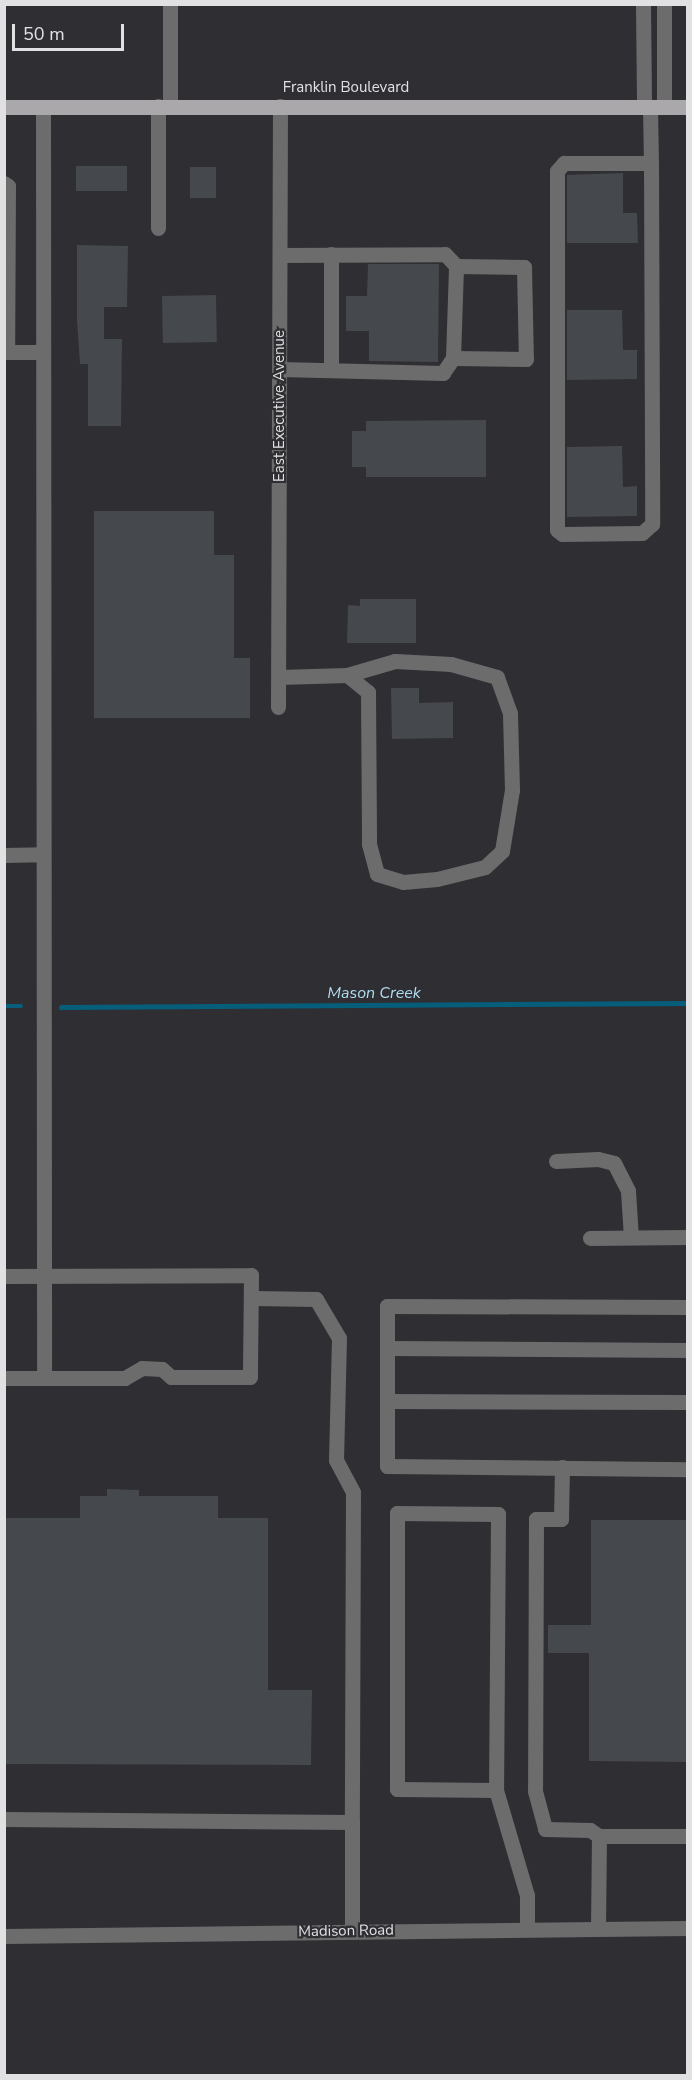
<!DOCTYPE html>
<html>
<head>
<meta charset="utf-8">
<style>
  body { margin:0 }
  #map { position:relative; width:692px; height:2080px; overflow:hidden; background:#2f2e32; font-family:"Nunito Sans",sans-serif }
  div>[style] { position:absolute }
  .stream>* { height:4.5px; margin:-2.25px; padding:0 2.25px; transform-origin:2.25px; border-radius:2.25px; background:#065e7b }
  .building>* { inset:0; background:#45484c; transform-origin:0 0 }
  .minor>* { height:15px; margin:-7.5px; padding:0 7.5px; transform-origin:7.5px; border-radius:7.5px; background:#6d6c6d }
  .major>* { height:15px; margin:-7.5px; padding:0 7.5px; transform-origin:7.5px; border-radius:7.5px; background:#aba8ac }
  span { translate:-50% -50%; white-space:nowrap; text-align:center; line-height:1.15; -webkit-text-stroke:4.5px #2f2e32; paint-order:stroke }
  .street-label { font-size:15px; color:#e1e0e3 }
  .water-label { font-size:16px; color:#b0ddf2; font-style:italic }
  .frame { position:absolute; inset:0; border:6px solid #e1e0e3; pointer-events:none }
  .scale { position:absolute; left:12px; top:24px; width:112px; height:27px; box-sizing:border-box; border:3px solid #e1e0e3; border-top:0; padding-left:8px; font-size:18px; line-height:21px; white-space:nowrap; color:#e1e0e3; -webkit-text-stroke:4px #2f2e32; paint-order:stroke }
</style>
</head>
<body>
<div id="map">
  <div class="stream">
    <div style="left:4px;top:1006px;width:17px"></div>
    <div style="left:61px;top:1007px;width:627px;rotate:-0.37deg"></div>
  </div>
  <div class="building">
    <div style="left:127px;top:166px;width:25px;height:51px;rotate:90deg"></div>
    <div style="left:190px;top:167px;width:26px;height:31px"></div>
    <div style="clip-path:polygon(623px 173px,623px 213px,637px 213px,638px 243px,567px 243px,567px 175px)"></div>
    <div style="clip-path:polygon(77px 245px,128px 246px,127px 307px,104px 307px,104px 339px,122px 339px,121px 426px,88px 426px,88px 364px,80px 364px,77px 321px)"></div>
    <div style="clip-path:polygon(368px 264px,439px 264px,438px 362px,369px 361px,369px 331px,346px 331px,346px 296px,367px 296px)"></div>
    <div style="left:216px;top:295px;width:47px;height:54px;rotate:89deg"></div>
    <div style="clip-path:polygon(567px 310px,622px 310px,623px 350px,637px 350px,637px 379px,567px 380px)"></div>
    <div style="clip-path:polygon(486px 420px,486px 477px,366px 477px,366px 467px,352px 467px,352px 431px,366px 431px,366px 421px)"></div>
    <div style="clip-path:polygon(622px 446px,623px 487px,637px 486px,637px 516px,567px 517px,567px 447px)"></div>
    <div style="clip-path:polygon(94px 511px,214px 511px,214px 555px,234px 555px,234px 658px,250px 658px,250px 718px,94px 718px)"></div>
    <div style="clip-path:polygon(360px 599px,416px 599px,416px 643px,347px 643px,348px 605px,360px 606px)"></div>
    <div style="clip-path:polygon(391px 688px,419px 688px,419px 703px,453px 702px,453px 738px,392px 739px)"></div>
    <div style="clip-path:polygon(107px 1489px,139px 1490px,139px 1496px,218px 1496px,218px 1518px,268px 1518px,268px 1690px,312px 1690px,311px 1765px,4px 1764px,4px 1518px,80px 1518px,80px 1496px,107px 1496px)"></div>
    <div style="clip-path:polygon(591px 1520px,687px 1520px,687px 1762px,589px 1761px,589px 1653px,548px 1653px,548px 1625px,591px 1625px)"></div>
  </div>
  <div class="minor">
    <div style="left:643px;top:4px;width:103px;rotate:89.4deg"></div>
    <div style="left:664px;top:4px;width:103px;rotate:90deg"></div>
    <div style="left:170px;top:106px;width:102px;rotate:-90deg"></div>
    <div style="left:43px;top:107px;width:1271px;rotate:89.95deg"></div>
    <div style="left:650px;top:107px;width:56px;rotate:89deg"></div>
    <div style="left:651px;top:163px;width:361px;rotate:89.8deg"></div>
    <div style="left:652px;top:524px;width:13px;rotate:138deg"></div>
    <div style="left:642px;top:533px;width:80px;rotate:179.3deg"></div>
    <div style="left:562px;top:534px;width:6px;rotate:-141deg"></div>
    <div style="left:557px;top:530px;width:359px;rotate:-90deg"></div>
    <div style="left:557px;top:171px;width:11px;rotate:-49deg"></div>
    <div style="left:564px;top:163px;width:87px"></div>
    <div style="left:4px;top:183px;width:5px;rotate:37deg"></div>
    <div style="left:8px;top:186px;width:166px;rotate:90.3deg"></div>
    <div style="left:158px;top:228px;width:122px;rotate:-90deg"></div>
    <div style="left:280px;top:255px;width:165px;rotate:-0.3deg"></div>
    <div style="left:445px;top:254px;width:16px;rotate:47deg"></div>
    <div style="left:456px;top:266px;width:68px;rotate:0.8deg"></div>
    <div style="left:524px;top:267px;width:92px;rotate:88.8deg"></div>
    <div style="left:526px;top:359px;width:73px;rotate:-179.2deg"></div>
    <div style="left:453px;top:358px;width:18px;rotate:124deg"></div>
    <div style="left:443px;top:373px;width:163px;rotate:-178.6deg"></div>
    <div style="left:4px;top:352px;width:39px"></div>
    <div style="left:453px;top:358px;width:92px;rotate:-88.1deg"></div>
    <div style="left:331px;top:370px;width:116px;rotate:-90deg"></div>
    <div style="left:279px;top:677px;width:68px;rotate:-1.7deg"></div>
    <div style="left:347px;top:675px;width:27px;rotate:39deg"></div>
    <div style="left:368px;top:692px;width:152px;rotate:89.6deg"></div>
    <div style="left:369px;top:844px;width:31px;rotate:75deg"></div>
    <div style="left:377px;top:874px;width:27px;rotate:17deg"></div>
    <div style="left:403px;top:882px;width:34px;rotate:-5deg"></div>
    <div style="left:437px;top:879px;width:49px;rotate:-14deg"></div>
    <div style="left:485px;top:867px;width:23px;rotate:-43deg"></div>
    <div style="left:502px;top:851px;width:62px;rotate:-80.7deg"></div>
    <div style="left:512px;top:790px;width:77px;rotate:-91.5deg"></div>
    <div style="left:510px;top:713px;width:38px;rotate:-110deg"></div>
    <div style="left:497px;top:677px;width:48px;rotate:-164.2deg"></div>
    <div style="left:451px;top:664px;width:56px;rotate:-176.9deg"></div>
    <div style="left:395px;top:661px;width:50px;rotate:163.7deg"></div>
    <div style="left:278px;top:707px;width:601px;rotate:-89.81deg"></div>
    <div style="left:4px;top:855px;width:39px;rotate:-1deg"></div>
    <div style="left:556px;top:1161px;width:42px;rotate:-2.7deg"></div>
    <div style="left:598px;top:1159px;width:16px;rotate:14deg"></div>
    <div style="left:614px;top:1163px;width:31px;rotate:63deg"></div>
    <div style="left:628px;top:1191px;width:46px;rotate:86.3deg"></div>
    <div style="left:590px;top:1238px;width:98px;rotate:-0.6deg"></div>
    <div style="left:4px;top:1276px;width:247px;rotate:-0.2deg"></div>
    <div style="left:251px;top:1275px;width:102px;rotate:90.6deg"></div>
    <div style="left:250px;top:1377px;width:79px;rotate:180deg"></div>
    <div style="left:171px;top:1377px;width:12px;rotate:-138deg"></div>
    <div style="left:162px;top:1369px;width:20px;rotate:-177deg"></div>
    <div style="left:142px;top:1368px;width:20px;rotate:150deg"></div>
    <div style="left:125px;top:1378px;width:121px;rotate:180deg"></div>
    <div style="left:251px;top:1298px;width:65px;rotate:0.9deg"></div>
    <div style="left:316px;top:1299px;width:45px;rotate:59.5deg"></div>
    <div style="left:339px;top:1338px;width:122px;rotate:91.4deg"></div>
    <div style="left:336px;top:1460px;width:36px;rotate:62deg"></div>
    <div style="left:353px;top:1492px;width:330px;rotate:90.2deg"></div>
    <div style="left:688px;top:1307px;width:301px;rotate:-179.8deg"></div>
    <div style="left:387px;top:1306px;width:160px;rotate:90deg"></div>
    <div style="left:387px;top:1466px;width:301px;rotate:0.6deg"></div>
    <div style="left:387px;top:1348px;width:301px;rotate:0.4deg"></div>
    <div style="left:387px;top:1401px;width:301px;rotate:0.2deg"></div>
    <div style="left:562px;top:1467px;width:52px;rotate:91.1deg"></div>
    <div style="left:561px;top:1519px;width:25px;rotate:180deg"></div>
    <div style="left:536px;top:1519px;width:272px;rotate:90.2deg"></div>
    <div style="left:535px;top:1791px;width:39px;rotate:75deg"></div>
    <div style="left:545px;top:1829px;width:45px;rotate:1.3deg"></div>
    <div style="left:590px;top:1830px;width:11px;rotate:34deg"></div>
    <div style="left:599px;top:1836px;width:89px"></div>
    <div style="left:496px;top:1790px;width:99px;rotate:-179.4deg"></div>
    <div style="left:397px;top:1789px;width:276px;rotate:-90deg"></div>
    <div style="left:397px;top:1513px;width:101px;rotate:0.6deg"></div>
    <div style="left:498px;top:1514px;width:276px;rotate:90.4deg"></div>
    <div style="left:496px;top:1790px;width:109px;rotate:73.6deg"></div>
    <div style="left:527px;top:1895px;width:34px;rotate:90deg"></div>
    <div style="left:4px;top:1819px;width:348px;rotate:0.5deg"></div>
    <div style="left:352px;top:1822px;width:108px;rotate:90deg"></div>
    <div style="left:598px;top:1929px;width:93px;rotate:-89.4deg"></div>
    <div style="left:4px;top:1936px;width:684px;rotate:-0.67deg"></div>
  </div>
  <div class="major">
    <div style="left:4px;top:107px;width:684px"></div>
  </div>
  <div class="street-label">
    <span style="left:346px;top:88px">Franklin Boulevard</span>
    <span style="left:280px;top:406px;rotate:-90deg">East Executive Avenue</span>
    <span style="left:346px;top:1931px;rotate:-1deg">Madison Road</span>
  </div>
  <div class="water-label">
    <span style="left:374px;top:993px">Mason Creek</span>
  </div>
  <div class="frame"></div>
  <div class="scale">50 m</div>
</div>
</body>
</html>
